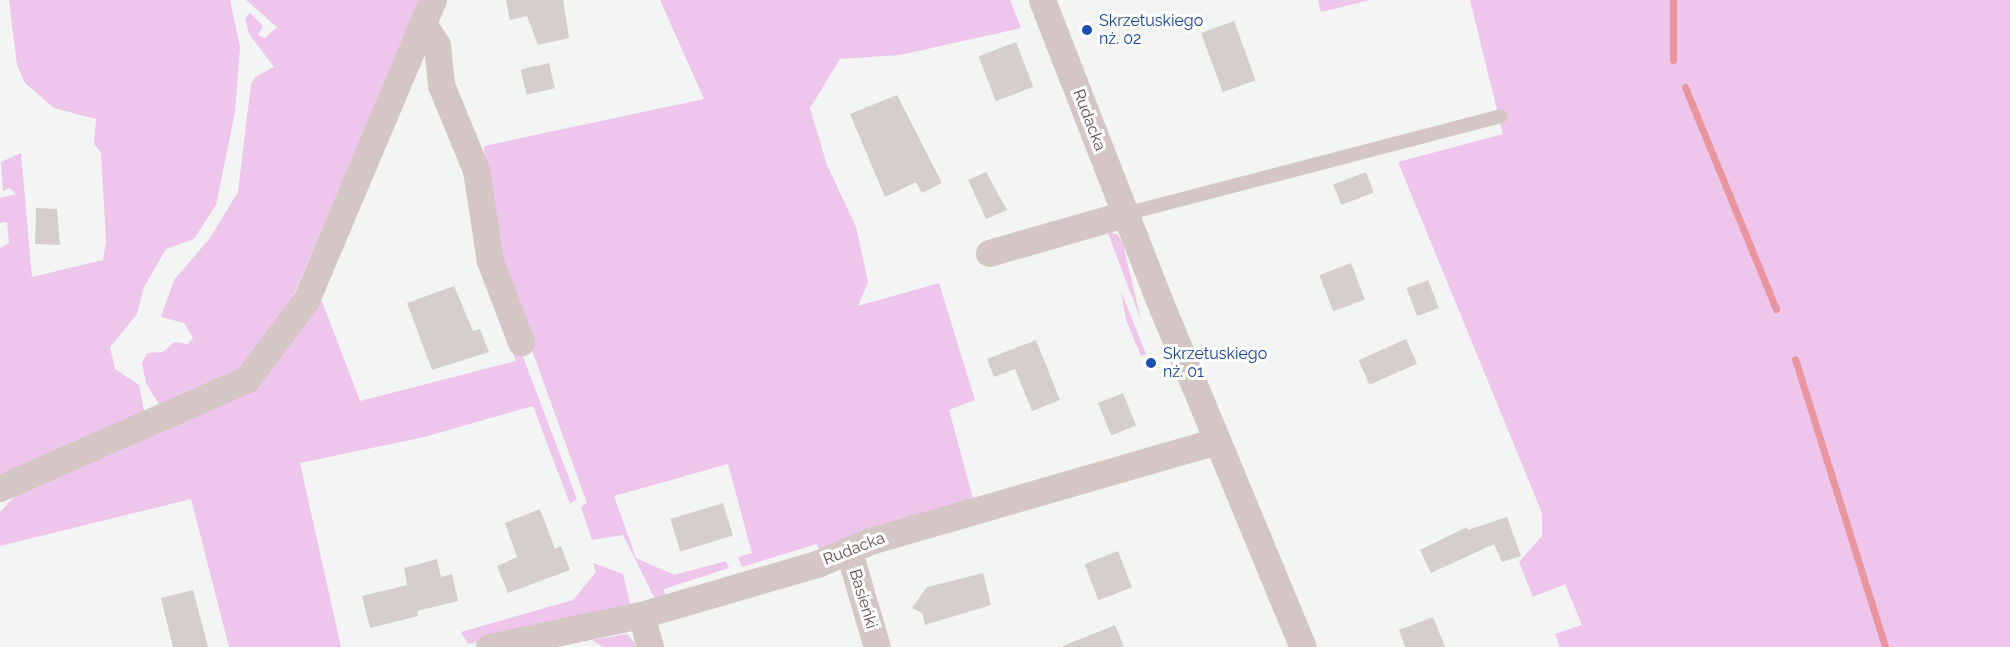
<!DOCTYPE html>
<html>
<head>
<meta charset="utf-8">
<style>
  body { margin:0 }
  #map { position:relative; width:2010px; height:647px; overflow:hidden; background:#f3f4f4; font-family:Raleway,sans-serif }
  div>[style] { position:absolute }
  .green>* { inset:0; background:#eec5eb }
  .stream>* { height:7px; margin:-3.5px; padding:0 3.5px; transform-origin:3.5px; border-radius:3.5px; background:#e8959f }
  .building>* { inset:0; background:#d4cfcd; transform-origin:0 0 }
  .service>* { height:14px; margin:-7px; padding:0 7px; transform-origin:7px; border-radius:7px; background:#d3c6c4 }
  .minor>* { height:27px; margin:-13.5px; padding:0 13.5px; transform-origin:13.5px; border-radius:13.5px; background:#d3c6c4 }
  .dots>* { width:16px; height:16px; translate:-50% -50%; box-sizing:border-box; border:3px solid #fff; border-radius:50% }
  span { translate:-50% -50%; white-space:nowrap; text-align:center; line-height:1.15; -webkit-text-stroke:6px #fff; paint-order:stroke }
  .transit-label { font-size:16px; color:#164399 }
  .left { translate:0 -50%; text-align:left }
  .street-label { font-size:16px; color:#5f4e4b }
</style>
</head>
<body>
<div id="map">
  <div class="green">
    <div style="clip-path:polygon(9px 0,230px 0,240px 47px,235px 112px,216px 205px,194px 239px,166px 249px,144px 287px,137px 314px,110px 347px,115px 369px,139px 385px,144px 411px,0 483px,0 248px,9px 243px,7px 222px,0 223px,0 198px,16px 194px,10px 188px,3px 191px,1px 162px,21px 153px,32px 277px,103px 260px,106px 241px,101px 153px,94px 144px,96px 119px,54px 108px,25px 83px,17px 65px)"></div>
    <div style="clip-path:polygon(246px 0,421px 0,281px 324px,239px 369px,160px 406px,146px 383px,142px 363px,147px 353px,163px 352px,174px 342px,188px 344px,193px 338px,184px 323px,161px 317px,174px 280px,210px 238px,238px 192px,251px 84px,255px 77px,274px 67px,249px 34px,245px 19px,250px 13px,263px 26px,258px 35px,265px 38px,277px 27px)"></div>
    <div style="clip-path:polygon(660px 0,1010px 0,1021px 28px,900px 55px,840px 59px,810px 108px,827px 165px,856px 227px,868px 282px,858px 306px,939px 283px,975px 400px,949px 410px,974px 502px,820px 551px,817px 544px,742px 567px,738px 557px,752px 553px,728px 464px,614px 496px,636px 558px,674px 575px,726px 561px,729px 568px,664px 589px,665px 597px,655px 599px,623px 535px,592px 540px,581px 507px,587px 503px,492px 239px,484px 146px,704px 99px)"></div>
    <div style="clip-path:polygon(1318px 0,1370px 0,1321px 12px)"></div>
    <div style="clip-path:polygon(1470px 0,2010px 0,2010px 647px,1560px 647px,1555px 634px,1582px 625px,1565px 584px,1533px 597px,1519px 562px,1542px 536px,1542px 513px,1398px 162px,1503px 134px)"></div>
    <div style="clip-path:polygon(1107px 231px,1118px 235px,1123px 244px,1141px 320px)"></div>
    <div style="clip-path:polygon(318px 291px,360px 401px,516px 361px,511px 348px,520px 349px,577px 499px,570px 504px,533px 406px,424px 437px,300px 463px,341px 647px,229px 647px,191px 499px,0 546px,0 512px,15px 496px,48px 476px,139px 442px,243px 388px)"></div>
    <div style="clip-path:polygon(1121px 291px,1146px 354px,1141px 356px,1126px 320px)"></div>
    <div style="clip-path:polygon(593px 563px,623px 574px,631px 607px,468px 644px,461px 632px,573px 600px,596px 572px)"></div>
    <div style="clip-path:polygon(627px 634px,638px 647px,603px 647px,592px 640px)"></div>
  </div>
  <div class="stream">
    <div style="left:1673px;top:0;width:60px;rotate:90deg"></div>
    <div style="left:1685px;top:87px;width:240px;rotate:67.7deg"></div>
    <div style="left:1795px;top:359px;width:302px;rotate:72.6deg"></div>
  </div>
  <div class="building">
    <div style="clip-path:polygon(506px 0,563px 0,569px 38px,538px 45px,527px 16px,510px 20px)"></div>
    <div style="left:1234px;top:21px;width:63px;height:35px;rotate:70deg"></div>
    <div style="left:1016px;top:42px;width:48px;height:40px;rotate:69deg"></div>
    <div style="left:549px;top:63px;width:26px;height:29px;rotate:77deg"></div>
    <div style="clip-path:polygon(897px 95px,942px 183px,922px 193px,916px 182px,885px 197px,850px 114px)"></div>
    <div style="clip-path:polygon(986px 172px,1007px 210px,986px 219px,968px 180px)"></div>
    <div style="left:1366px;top:172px;width:22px;height:35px;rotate:69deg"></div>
    <div style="clip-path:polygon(36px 208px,57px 209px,60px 245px,35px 244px)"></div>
    <div style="left:1351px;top:263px;width:39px;height:34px;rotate:69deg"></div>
    <div style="left:1428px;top:280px;width:30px;height:23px;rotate:69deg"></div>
    <div style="clip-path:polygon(454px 286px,473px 331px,480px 329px,489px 352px,432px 370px,407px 303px)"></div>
    <div style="left:1406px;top:339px;width:27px;height:52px;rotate:66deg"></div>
    <div style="clip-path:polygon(1036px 340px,1060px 400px,1032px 411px,1015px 369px,994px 377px,987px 359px)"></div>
    <div style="left:1123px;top:393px;width:35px;height:27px;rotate:68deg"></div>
    <div style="left:723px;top:503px;width:34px;height:55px;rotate:73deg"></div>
    <div style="clip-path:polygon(540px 509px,555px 549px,561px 546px,570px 570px,508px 593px,497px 566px,517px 557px,505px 523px)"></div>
    <div style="clip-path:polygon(1507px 517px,1521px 556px,1502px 562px,1494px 544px,1431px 573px,1420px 550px,1467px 527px,1468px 530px)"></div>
    <div style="left:1118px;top:551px;width:39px;height:36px;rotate:69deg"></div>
    <div style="clip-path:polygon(437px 559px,441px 577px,452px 574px,458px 601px,417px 611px,418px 616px,370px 628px,362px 596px,407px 585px,404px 568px)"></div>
    <div style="clip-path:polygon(983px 573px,991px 605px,925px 625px,922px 613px,912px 608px,927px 587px)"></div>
    <div style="clip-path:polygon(193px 590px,208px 647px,173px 647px,161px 598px)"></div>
    <div style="clip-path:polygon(1433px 617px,1445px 647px,1405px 647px,1399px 630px)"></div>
    <div style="clip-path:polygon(1115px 625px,1124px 647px,1063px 647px,1063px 646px)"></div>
  </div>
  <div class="service">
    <div style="left:1125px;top:214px;width:388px;rotate:-14.6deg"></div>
  </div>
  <div class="minor">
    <div style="left:1042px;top:0;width:322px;rotate:68.7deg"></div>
    <div style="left:1159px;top:300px;width:376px;rotate:67.5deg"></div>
    <div style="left:419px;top:32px;width:11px;rotate:10deg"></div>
    <div style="left:430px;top:34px;width:13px;rotate:58deg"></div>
    <div style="left:437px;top:45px;width:40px;rotate:84.3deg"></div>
    <div style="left:441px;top:85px;width:92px;rotate:67.6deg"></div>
    <div style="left:476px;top:170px;width:92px;rotate:81.3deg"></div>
    <div style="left:490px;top:261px;width:87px;rotate:69.1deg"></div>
    <div style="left:989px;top:253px;width:141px;rotate:-16deg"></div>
    <div style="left:0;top:488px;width:270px;rotate:-23.8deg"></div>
    <div style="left:247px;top:379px;width:99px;rotate:-53.2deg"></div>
    <div style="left:306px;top:300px;width:326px;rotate:-67.1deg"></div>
    <div style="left:849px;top:552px;width:99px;rotate:73.6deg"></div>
    <div style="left:641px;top:615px;width:33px;rotate:74deg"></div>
    <div style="left:489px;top:647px;width:155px;rotate:-11.9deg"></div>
    <div style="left:641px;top:615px;width:183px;rotate:-16.2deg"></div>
    <div style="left:817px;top:564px;width:58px;rotate:-23.5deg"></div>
    <div style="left:870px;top:541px;width:360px;rotate:-16.1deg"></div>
  </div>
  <div class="dots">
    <div style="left:1087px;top:30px;background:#1a4fb4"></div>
    <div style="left:1151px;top:363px;background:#1a4fb4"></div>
  </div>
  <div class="transit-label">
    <span class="left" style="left:1099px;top:30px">Skrzetuskiego<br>nż. 02</span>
    <span class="left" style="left:1163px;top:363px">Skrzetuskiego<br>nż. 01</span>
  </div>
  <div class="street-label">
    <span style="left:1089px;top:120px;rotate:69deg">Rudacka</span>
    <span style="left:854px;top:549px;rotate:-21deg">Rudacka</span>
    <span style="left:863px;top:599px;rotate:73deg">Basieńki</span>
  </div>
</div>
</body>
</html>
